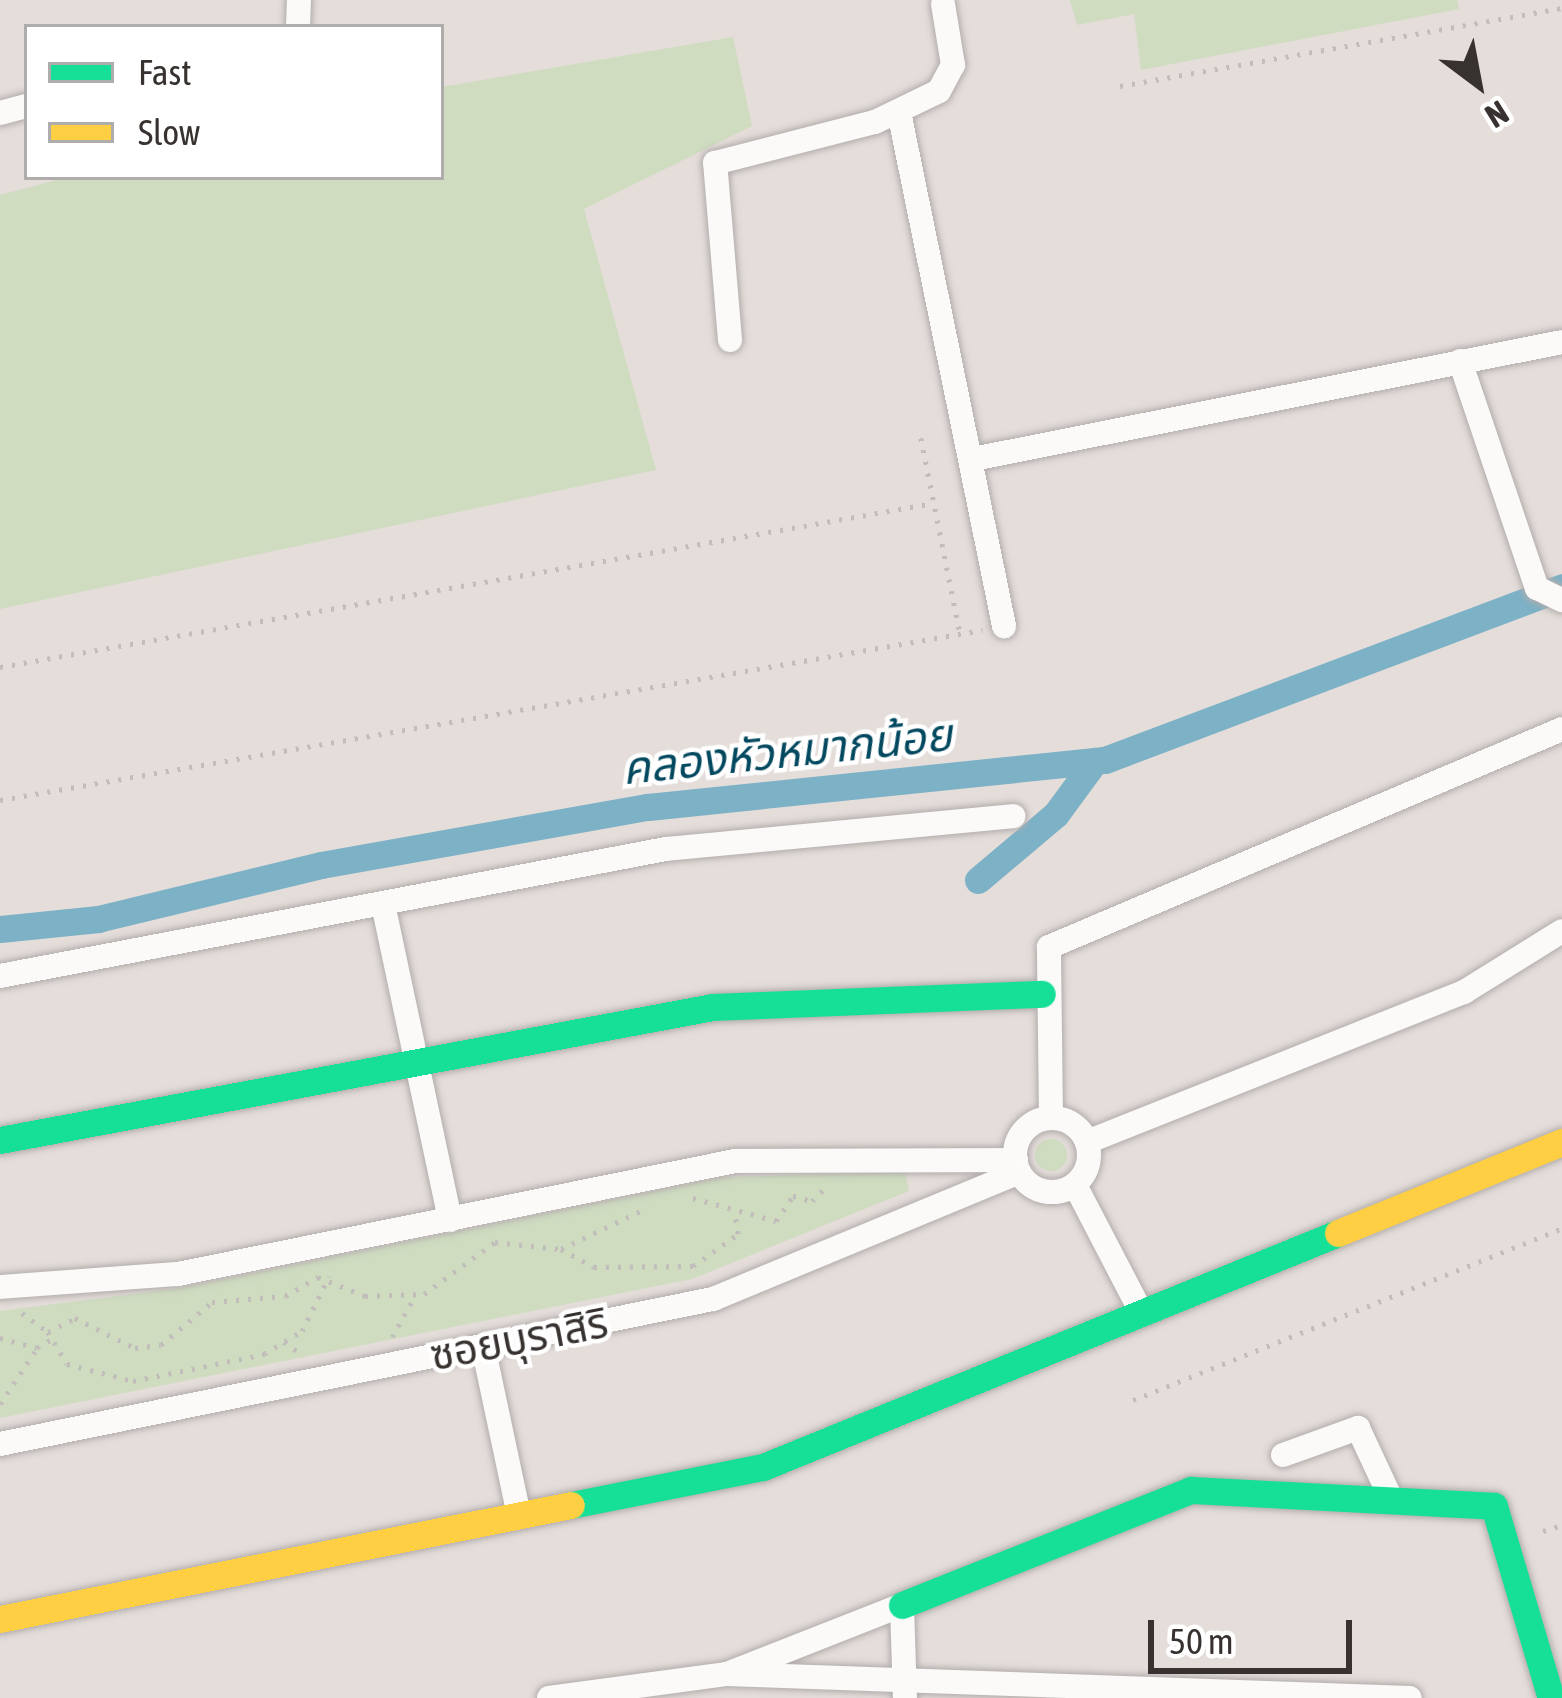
<!DOCTYPE html>
<html>
<head>
<meta charset="utf-8">
<style>
  body { margin:0 }
  #map { position:relative; width:1562px; height:1698px; overflow:hidden; background:#e4ddda; font-family:"Asap Condensed","Noto Sans Thai",sans-serif }
  div>[style] { position:absolute }
  .green>* { inset:0; background:#cfdcc0 }
  .round { border-radius:50% }
  .canal>* { height:27px; margin:-13.5px; padding:0 13.5px; transform-origin:13.5px; border-radius:13.5px; background:#7cb1c6 }
  .path>* { height:4.5px; margin-top:-2.25px; transform-origin:0; background:repeating-linear-gradient(90deg,#c0bdbb 0 3px,transparent 0 12px) }
  .roads { filter:drop-shadow(0 0 3px #b2adab) drop-shadow(0 0 3px #b2adab) }
  .street>* { height:24px; margin:-12px; padding:0 12px; transform-origin:12px; border-radius:12px; background:#fbfaf9 }
  .street>.ring { margin:-12px; padding:0; box-sizing:content-box; background:none; border:24px solid #fbfaf9; border-radius:50% }
  .fast>* { height:27px; margin:-13.5px; padding:0 13.5px; transform-origin:13.5px; border-radius:13.5px; background:#16e098 }
  .slow>* { height:27px; margin:-13.5px; padding:0 13.5px; transform-origin:13.5px; border-radius:13.5px; background:#ffcf43 }
  span { translate:-50% -50%; white-space:nowrap; text-align:center; line-height:1.15; -webkit-text-stroke:9px #fff; paint-order:stroke }
  .street-label { font-size:42px; color:#373230 }
  .water-label { font-size:45px; color:#02485f; font-style:italic }
  .legend { position:absolute; left:24px; top:24px; width:420px; height:156px; box-sizing:border-box; background:#fff; border:3px solid #afadac; margin:0; padding:15px 21px; list-style:none; font-size:36px; color:#373230 }
  .legend li { display:flex; align-items:center; gap:24px; height:60px }
  .legend b { width:60px; border:3px solid #afadac }
  .north { position:absolute; left:1418px; top:24px; width:120px; height:120px; -webkit-text-stroke:9px #fff; paint-order:stroke; rotate:148deg; font-size:33px; font-weight:700; line-height:48px; text-align:center; color:#373230 }
  .north::after { content:''; display:block; margin:auto; width:42px; height:54px; background:#373230; clip-path:polygon(50% 0,100% 100%,50% 72%,0 100%) }
  .scale { position:absolute; left:1148px; top:1620px; width:204px; height:54px; box-sizing:border-box; border:6px solid #373230; border-top:0; padding-left:15px; font-size:36px; line-height:42px; white-space:nowrap; color:#373230; -webkit-text-stroke:9px #fff; paint-order:stroke }
</style>
</head>
<body>
<div id="map">
  <div class="green">
    <div style="clip-path:polygon(1070px 0,1457px 0,1459px 9px,1141px 70px,1134px 14px,1077px 25px)"></div>
    <div style="clip-path:polygon(733px 37px,752px 126px,584px 209px,656px 470px,0 609px,0 195px,68px 177px,441px 177px,441px 87px)"></div>
    <div class="round" style="left:1035px;top:1139px;width:32px;height:32px"></div>
    <div style="clip-path:polygon(905px 1172px,909px 1191px,692px 1279px,0 1418px,0 1311px,180px 1288px,724px 1177px)"></div>
  </div>
  <div class="canal">
    <div style="left:978px;top:880px;width:102px;rotate:-40.2deg"></div>
    <div style="left:1056px;top:814px;width:66px;rotate:-53.7deg"></div>
    <div style="left:0;top:929px;width:99px;rotate:-5.8deg"></div>
    <div style="left:98px;top:919px;width:229px;rotate:-13.6deg"></div>
    <div style="left:321px;top:865px;width:332px;rotate:-10.1deg"></div>
    <div style="left:648px;top:807px;width:459px;rotate:-5.9deg"></div>
    <div style="left:1105px;top:760px;width:489px;rotate:-20.7deg"></div>
  </div>
  <div class="path">
    <div style="left:1120px;top:86px;width:449px;rotate:-10deg"></div>
    <div style="left:921px;top:438px;width:200px;rotate:78.7deg"></div>
    <div style="left:0;top:667px;width:948px;rotate:-9.96deg"></div>
    <div style="left:0;top:800px;width:997px;rotate:-9.82deg"></div>
    <div style="left:693px;top:1198px;width:86px;rotate:15.5deg"></div>
    <div style="left:776px;top:1221px;width:30px;rotate:-56deg"></div>
    <div style="left:793px;top:1196px;width:20px;rotate:15deg"></div>
    <div style="left:812px;top:1201px;width:20px;rotate:-45deg"></div>
    <div style="left:561px;top:1249px;width:95px;rotate:-25.5deg"></div>
    <div style="left:22px;top:1313px;width:32px;rotate:36deg"></div>
    <div style="left:48px;top:1332px;width:30px;rotate:-27deg"></div>
    <div style="left:75px;top:1318px;width:67px;rotate:26.6deg"></div>
    <div style="left:135px;top:1348px;width:26px;rotate:-7deg"></div>
    <div style="left:161px;top:1345px;width:67px;rotate:-40.1deg"></div>
    <div style="left:212px;top:1302px;width:73px;rotate:-4.7deg"></div>
    <div style="left:285px;top:1296px;width:38px;rotate:-30deg"></div>
    <div style="left:318px;top:1277px;width:51px;rotate:22deg"></div>
    <div style="left:365px;top:1296px;width:59px;rotate:-1.9deg"></div>
    <div style="left:424px;top:1294px;width:88px;rotate:-36.2deg"></div>
    <div style="left:495px;top:1242px;width:66px;rotate:6.1deg"></div>
    <div style="left:561px;top:1249px;width:38px;rotate:29deg"></div>
    <div style="left:594px;top:1267px;width:99px;rotate:-0.6deg"></div>
    <div style="left:693px;top:1266px;width:55px;rotate:-35.4deg"></div>
    <div style="left:738px;top:1234px;width:23px;rotate:-100deg"></div>
    <div style="left:48px;top:1332px;width:37px;rotate:59deg"></div>
    <div style="left:67px;top:1364px;width:68px;rotate:14.4deg"></div>
    <div style="left:133px;top:1381px;width:134px;rotate:-11.6deg"></div>
    <div style="left:264px;top:1354px;width:44px;rotate:-31.2deg"></div>
    <div style="left:302px;top:1331px;width:61px;rotate:-63.9deg"></div>
    <div style="left:392px;top:1337px;width:47px;rotate:-60.7deg"></div>
    <div style="left:0;top:1338px;width:38px;rotate:15deg"></div>
    <div style="left:37px;top:1348px;width:17px;rotate:-31deg"></div>
    <div style="left:284px;top:1342px;width:24px;rotate:35deg"></div>
    <div style="left:1133px;top:1400px;width:462px;rotate:-21.8deg"></div>
    <div style="left:0;top:1404px;width:67px;rotate:-56.5deg"></div>
    <div style="left:1543px;top:1531px;width:20px;rotate:-18deg"></div>
  </div>
  <div class="roads">
    <div class="street">
      <div style="left:298px;top:27px;width:27px;rotate:-88deg"></div>
      <div style="left:899px;top:112px;width:525px;rotate:78.45deg"></div>
      <div style="left:0;top:113px;width:28px;rotate:-15deg"></div>
      <div style="left:730px;top:340px;width:178px;rotate:-94.8deg"></div>
      <div style="left:715px;top:163px;width:165px;rotate:-14.4deg"></div>
      <div style="left:875px;top:122px;width:71px;rotate:-25.8deg"></div>
      <div style="left:939px;top:91px;width:30px;rotate:-62deg"></div>
      <div style="left:953px;top:65px;width:62px;rotate:-99.3deg"></div>
      <div style="left:1460px;top:361px;width:240px;rotate:71.3deg"></div>
      <div style="left:1537px;top:588px;width:28px;rotate:26deg"></div>
      <div style="left:978px;top:458px;width:595px;rotate:-11.23deg"></div>
      <div style="left:383px;top:904px;width:323px;rotate:78deg"></div>
      <div style="left:0;top:976px;width:678px;rotate:-10.8deg"></div>
      <div style="left:666px;top:849px;width:349px;rotate:-5.4deg"></div>
      <div style="left:1051px;top:1118px;width:171px;rotate:-90.7deg"></div>
      <div style="left:1049px;top:947px;width:557px;rotate:-23.02deg"></div>
      <div class="ring" style="left:1015px;top:1118px;width:50px;height:50px"></div>
      <div style="left:1087px;top:1142px;width:406px;rotate:-21.7deg"></div>
      <div style="left:1464px;top:992px;width:115px;rotate:-31.9deg"></div>
      <div style="left:1075px;top:1185px;width:143px;rotate:62.5deg"></div>
      <div style="left:0;top:1287px;width:178px;rotate:-4.2deg"></div>
      <div style="left:178px;top:1274px;width:568px;rotate:-11.47deg"></div>
      <div style="left:735px;top:1161px;width:281px;rotate:-0.2deg"></div>
      <div style="left:483px;top:1346px;width:174px;rotate:78deg"></div>
      <div style="left:0;top:1444px;width:728px;rotate:-11.5deg"></div>
      <div style="left:713px;top:1299px;width:331px;rotate:-22.5deg"></div>
      <div style="left:1283px;top:1455px;width:80px;rotate:-19.8deg"></div>
      <div style="left:1358px;top:1428px;width:81px;rotate:65deg"></div>
      <div style="left:727px;top:1674px;width:683px;rotate:2.01deg"></div>
      <div style="left:549px;top:1698px;width:180px;rotate:-7.7deg"></div>
      <div style="left:727px;top:1674px;width:188px;rotate:-21.5deg"></div>
      <div style="left:902px;top:1605px;width:93px;rotate:88.2deg"></div>
    </div>
    <div class="fast">
      <div style="left:0;top:1140px;width:725px;rotate:-10.57deg"></div>
      <div style="left:713px;top:1007px;width:329px;rotate:-2.3deg"></div>
      <div style="left:571px;top:1505px;width:196px;rotate:-11.2deg"></div>
      <div style="left:763px;top:1467px;width:621px;rotate:-22.14deg"></div>
      <div style="left:902px;top:1605px;width:311px;rotate:-21.7deg"></div>
      <div style="left:1191px;top:1490px;width:303px;rotate:3deg"></div>
      <div style="left:1494px;top:1506px;width:200px;rotate:73.5deg"></div>
    </div>
    <div class="slow">
      <div style="left:1338px;top:1233px;width:242px;rotate:-22.1deg"></div>
      <div style="left:0;top:1619px;width:582px;rotate:-11.29deg"></div>
    </div>
  </div>
  <div class="street-label">
    <span style="left:519px;top:1339px;rotate:-11deg">ซอยบุราสิริ</span>
  </div>
  <div class="water-label">
    <span style="left:787px;top:752px;rotate:-6deg">คลองหัวหมากน้อย</span>
  </div>
  <ul class="legend">
  <li><b style="height:15px;background:#16e098"></b>Fast</li>
  <li><b style="height:15px;background:#ffcf43"></b>Slow</li>
  </ul>
  <div class="north">N</div>
  <div class="scale">50 m</div>
</div>
</body>
</html>
